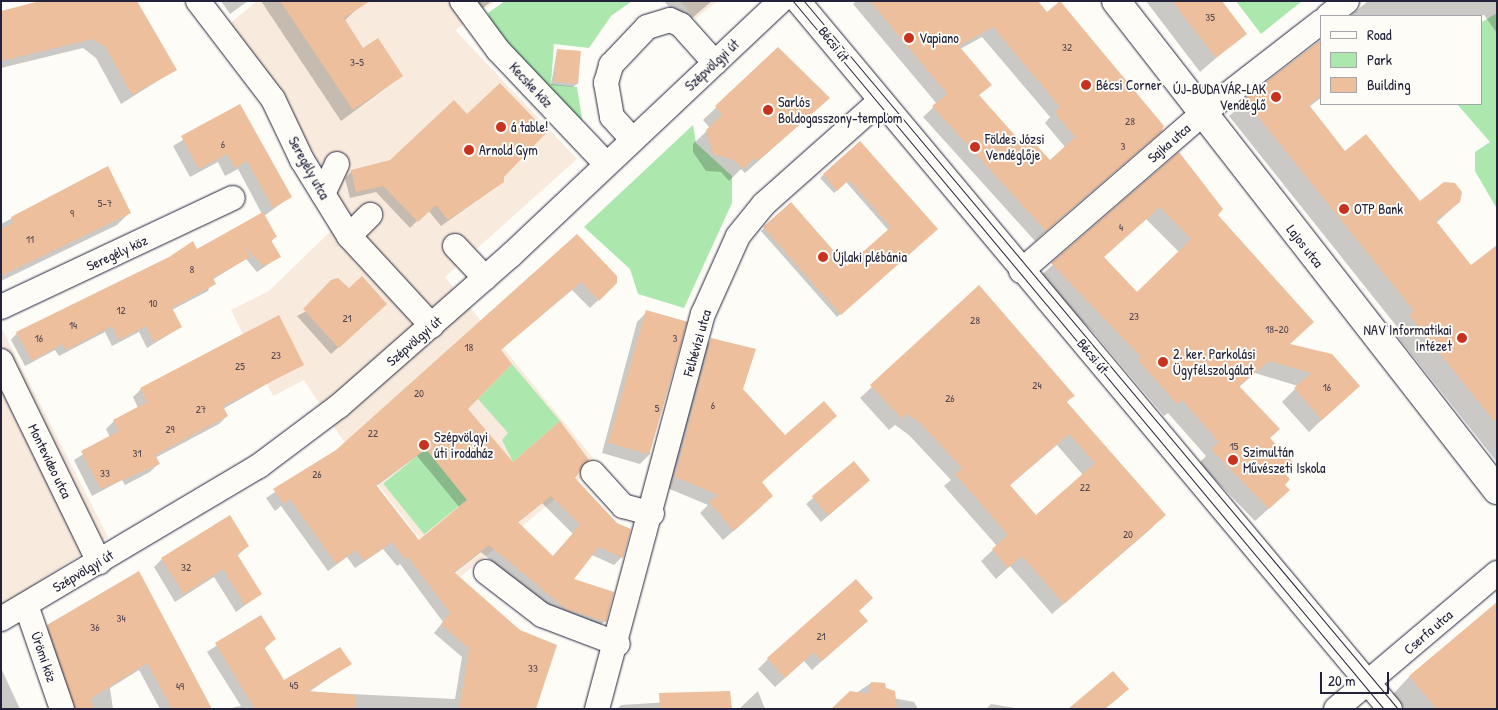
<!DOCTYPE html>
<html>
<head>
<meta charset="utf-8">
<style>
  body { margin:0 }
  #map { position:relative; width:1498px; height:710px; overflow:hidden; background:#fdfcf7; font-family:"Patrick Hand",sans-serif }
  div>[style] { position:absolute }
  .built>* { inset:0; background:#f8eadc }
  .green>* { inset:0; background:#ace8ae; transform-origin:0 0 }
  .shadow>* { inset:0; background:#0003 }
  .building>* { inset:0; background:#edbf9d; transform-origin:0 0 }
  .roads { filter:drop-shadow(0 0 1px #22223b) drop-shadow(0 0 1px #22223b) }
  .minor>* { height:24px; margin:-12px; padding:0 12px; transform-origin:12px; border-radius:12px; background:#fdfcf7 }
  .major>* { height:28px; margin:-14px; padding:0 14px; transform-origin:14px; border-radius:14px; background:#fdfcf7 }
  .tram>* { height:1px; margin:-0.5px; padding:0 0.5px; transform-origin:0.5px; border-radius:0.5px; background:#22223b }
  .dots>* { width:14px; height:14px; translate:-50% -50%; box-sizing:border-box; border:2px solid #fdfcf7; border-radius:50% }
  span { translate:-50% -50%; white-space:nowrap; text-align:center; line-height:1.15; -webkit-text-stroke:4px #fdfcf7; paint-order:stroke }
  .number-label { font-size:11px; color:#554954 }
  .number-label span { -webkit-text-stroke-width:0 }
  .poi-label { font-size:14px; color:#22223b }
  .left { translate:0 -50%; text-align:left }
  .right { translate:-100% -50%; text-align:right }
  .street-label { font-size:14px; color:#22223b }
  .frame { position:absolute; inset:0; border:2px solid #22223b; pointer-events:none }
  .legend { position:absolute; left:1320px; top:15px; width:162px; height:90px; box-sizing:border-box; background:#fdfcf7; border:1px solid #a5a5ac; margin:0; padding:6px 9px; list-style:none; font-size:15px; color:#22223b }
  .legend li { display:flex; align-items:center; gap:10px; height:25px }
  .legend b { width:25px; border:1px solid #a5a5ac }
  .scale { position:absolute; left:1320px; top:672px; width:69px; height:22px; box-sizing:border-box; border:2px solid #22223b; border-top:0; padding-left:6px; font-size:15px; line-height:18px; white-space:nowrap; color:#22223b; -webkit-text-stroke:4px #fdfcf7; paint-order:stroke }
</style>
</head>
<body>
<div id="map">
  <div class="built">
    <div style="clip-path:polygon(257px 1px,496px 1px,455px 30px,577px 159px,445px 277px,598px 464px,454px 582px,340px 436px,304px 380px,273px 396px,231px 310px,269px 291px,340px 222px,221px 31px)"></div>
    <div style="clip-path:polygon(680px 1px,717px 1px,695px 19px)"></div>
    <div style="clip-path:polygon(1px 327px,108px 537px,1px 606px)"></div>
  </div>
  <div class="green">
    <div style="clip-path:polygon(505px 1px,632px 1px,611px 16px,589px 48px,554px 44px,551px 84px,577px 87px,584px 131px,495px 38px,488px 13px)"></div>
    <div style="clip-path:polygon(1236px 1px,1302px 1px,1261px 34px)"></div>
    <div style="clip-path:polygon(1497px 13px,1497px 209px,1475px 171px,1475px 152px,1490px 142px,1457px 104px,1482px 104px,1482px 22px)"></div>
    <div style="clip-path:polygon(693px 125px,696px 143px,732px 176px,732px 203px,684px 308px,638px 294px,630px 269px,584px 227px)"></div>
    <div style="clip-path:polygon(512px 364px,560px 421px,513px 462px,502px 440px,508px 433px,478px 399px)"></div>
    <div style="left:426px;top:449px;width:65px;height:55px;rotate:51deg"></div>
  </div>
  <div class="shadow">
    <div style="clip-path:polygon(45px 1px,175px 70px,121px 104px,96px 58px,83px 48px,1px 68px,1px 12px)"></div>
    <div style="clip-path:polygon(221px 1px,248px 1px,230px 14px)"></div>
    <div style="clip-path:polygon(261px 1px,355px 1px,359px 7px,344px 21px,363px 50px,402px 76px,341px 121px)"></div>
    <div style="clip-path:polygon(466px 1px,492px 1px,476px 13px)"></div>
    <div style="clip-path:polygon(664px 1px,712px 1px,684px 25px)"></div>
    <div style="clip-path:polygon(evenodd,856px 1px,1037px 1px,1152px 136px,1035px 241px,923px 117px,937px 104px,853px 4px,856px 1px,982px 37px,1050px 117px,1045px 123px,1065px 147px,1050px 162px,1021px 143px,978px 96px,990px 85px,960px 49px,982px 37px)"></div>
    <div style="clip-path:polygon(1146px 1px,1221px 1px,1245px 33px,1200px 72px)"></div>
    <div style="clip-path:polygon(1368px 1px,1497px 1px,1497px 33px,1484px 15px,1350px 16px)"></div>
    <div style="clip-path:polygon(1322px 39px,1322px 97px,1309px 107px,1345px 153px,1420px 202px,1459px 202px,1436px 223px,1471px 267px,1497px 250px,1497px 462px,1394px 332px,1398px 328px,1229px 116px)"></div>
    <div style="clip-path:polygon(778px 49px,829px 98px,745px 173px,741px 169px,729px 181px,721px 172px,706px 171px,693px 152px,693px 144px,710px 128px,703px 120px)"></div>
    <div style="clip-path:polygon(557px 50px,577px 84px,573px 87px,551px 85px)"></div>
    <div style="clip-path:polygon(239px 106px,290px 197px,264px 216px,276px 236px,271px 242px,279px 257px,257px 272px,246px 259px,212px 280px,208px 291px,172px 310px,181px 327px,147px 348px,139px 332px,112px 346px,105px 332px,59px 356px,55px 350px,25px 366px,11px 340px,17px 333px,196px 250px,262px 214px,238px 169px,225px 176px,218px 162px,190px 177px,173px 146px)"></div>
    <div style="clip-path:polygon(860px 142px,933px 232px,837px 317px,761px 231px,791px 203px,847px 268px,889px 231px,846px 182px,834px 193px,820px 178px)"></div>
    <div style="clip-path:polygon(evenodd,1179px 154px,1289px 345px,1358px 386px,1309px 432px,1282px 402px,1298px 386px,1255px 373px,1239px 387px,1268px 438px,1283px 485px,1275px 503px,1255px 521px,1199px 463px,1206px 456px,1168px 413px,1164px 416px,1094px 333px,1039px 277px,1179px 154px,1146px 219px,1179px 252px,1137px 294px,1102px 257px,1146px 219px)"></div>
    <div style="clip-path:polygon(391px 161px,502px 176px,503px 182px,441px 226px,428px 210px,410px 228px,376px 192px,350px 198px,345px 178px,352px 171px)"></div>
    <div style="clip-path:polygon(107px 168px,129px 213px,117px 225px,1px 281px,1px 224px)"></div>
    <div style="clip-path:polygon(evenodd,577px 236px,616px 283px,590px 308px,572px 290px,500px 350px,466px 409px,513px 463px,573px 478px,622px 557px,614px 565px,592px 555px,572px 580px,605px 621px,597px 629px,557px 617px,481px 552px,454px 573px,536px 709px,226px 709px,241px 706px,207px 652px,261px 616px,275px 639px,264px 649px,284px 682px,350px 663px,309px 692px,455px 699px,462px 657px,434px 633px,443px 622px,400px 564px,397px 566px,383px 549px,355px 568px,347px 557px,328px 571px,281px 506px,275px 511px,266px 498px,336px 451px,577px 236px,417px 456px,460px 508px,418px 542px,376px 486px,417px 456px,577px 236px,542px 503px,573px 534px,552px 557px,517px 523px,542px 503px)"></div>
    <div style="clip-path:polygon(evenodd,979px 287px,1073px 396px,1066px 403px,1153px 527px,1052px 614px,1010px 566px,996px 579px,981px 561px,997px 546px,944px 486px,951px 480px,909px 435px,895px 425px,889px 430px,860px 398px,979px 287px,1057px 445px,1083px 475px,1036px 517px,1009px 486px,1057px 445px)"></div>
    <div style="clip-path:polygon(349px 289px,379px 311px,331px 354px,297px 316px)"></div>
    <div style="clip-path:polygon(647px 312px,650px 454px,640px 464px,602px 453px,637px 322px)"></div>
    <div style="clip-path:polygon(711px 340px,741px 389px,785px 437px,761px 483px,762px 506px,723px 540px,700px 513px,708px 505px,665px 487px,701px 350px)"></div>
    <div style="clip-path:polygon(302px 364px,223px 409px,227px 416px,219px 424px,155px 458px,158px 464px,150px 472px,125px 485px,122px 480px,92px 496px,74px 460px,110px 437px,106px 429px,114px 421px,138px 408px,133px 397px,141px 389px)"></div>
    <div style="clip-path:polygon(854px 463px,862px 487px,821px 522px,806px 504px)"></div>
    <div style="clip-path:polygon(248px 546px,237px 556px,260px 594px,236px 612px,214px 577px,175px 602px,154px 567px,162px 559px)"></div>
    <div style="clip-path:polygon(139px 572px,210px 709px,160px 709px,139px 670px,110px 688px,113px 709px,66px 709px,40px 634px)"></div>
    <div style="clip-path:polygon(858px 611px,856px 630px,812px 670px,804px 661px,775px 687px,758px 669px,768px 659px)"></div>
    <div style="clip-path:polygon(1px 668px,20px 709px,1px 709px)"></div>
    <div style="clip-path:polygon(1410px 676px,1497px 709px,1405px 709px,1393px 694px)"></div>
    <div style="clip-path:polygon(871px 683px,893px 698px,914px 702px,918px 709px,833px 709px)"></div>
    <div style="clip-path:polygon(758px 691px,765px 709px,739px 709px)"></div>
    <div style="clip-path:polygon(669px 702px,730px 709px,617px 709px,621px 705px)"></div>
    <div style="clip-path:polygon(991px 704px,1021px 709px,986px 709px)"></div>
  </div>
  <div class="building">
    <div style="clip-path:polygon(40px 1px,137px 1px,177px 70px,132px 95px,106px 48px,93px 39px,1px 61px,1px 11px)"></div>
    <div style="clip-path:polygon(280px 1px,370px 1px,344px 18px,363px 48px,378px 38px,403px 76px,353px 110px)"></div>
    <div style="clip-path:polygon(evenodd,870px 1px,1038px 1px,1047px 12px,1060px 1px,1164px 126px,1162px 131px,1046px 231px,932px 106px,947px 94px,870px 1px,993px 27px,1060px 107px,1054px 112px,1075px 137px,1050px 160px,1028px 136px,1021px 142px,979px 95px,992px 85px,959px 46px,993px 27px)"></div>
    <div style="clip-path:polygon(1172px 1px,1222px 1px,1247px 34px,1216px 58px)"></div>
    <div style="clip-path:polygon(1322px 39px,1322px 95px,1309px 105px,1345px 151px,1366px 134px,1420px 201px,1444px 182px,1455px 183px,1462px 192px,1460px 202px,1436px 221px,1471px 265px,1497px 245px,1497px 425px,1409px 315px,1414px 311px,1244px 99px)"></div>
    <div style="clip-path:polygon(778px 47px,830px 98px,758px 161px,755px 158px,743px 169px,734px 160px,713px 154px,706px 130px,722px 115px,715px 106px)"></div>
    <div style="left:557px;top:49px;width:24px;height:33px;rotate:5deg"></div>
    <div style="clip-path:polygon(500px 83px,547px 132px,504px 177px,504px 182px,448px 220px,436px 205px,418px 222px,383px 186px,356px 192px,351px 170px,390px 160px,454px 100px,467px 114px)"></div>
    <div style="clip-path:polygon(240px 104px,292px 197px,273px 208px,247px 161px,235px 168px,227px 154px,199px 169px,181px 136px)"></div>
    <div style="clip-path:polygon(860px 141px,938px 229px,841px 315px,763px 227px,791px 202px,847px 266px,891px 227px,849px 180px,837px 191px,823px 174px)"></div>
    <div style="clip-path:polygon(evenodd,1179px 152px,1223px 209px,1218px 215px,1314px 322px,1290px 344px,1332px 354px,1360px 386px,1322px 420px,1294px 388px,1311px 373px,1269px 361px,1239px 386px,1280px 429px,1270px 438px,1293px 462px,1283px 472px,1290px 479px,1285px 485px,1290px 490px,1269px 509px,1211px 449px,1219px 442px,1182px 400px,1177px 404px,1138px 360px,1141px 357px,1051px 263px,1179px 152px,1160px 207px,1191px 239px,1137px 292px,1104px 257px,1160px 207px)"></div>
    <div style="clip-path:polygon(108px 166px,131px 213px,1px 276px,1px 229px,13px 223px,11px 217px)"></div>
    <div style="clip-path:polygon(263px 212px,277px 237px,271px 240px,281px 257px,264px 266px,245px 248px,250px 257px,213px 278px,216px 284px,172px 308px,182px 327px,154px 342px,146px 326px,119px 340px,112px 326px,66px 350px,62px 344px,32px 361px,16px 332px,169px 257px,193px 241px,197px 249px)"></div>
    <div style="clip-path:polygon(evenodd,577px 234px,617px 276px,617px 283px,599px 301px,581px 282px,501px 350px,512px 364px,468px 409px,513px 462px,560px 421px,589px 460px,575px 478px,617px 523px,631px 529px,623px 558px,599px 547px,574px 579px,614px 592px,606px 622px,566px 609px,489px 545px,454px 572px,520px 630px,557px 645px,536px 709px,459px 709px,469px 649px,441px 624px,450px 613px,408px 557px,405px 559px,392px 542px,364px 561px,356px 550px,336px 564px,290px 499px,284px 504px,273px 489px,336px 450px,577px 234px,426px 449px,467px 500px,419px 540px,376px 485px,426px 449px,577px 234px,551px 496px,580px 525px,553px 556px,518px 522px,551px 496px)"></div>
    <div style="clip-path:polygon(362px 276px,387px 304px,339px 348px,303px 309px,331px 280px,338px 278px,349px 288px)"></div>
    <div style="clip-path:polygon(evenodd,979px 285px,1075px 396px,1066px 401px,1166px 515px,1064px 604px,1022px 556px,1008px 568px,992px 549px,1008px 535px,955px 474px,962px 468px,920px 423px,907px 414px,902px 419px,870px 385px,979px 285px,1069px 434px,1095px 463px,1036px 515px,1010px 485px,1069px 434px)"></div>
    <div style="left:646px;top:310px;width:43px;height:138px;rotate:16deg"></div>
    <div style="clip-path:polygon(279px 315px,304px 365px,223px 406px,228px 416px,155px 455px,160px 464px,101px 489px,81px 451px,119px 431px,113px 420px,147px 402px,140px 388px)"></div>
    <div style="clip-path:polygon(711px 338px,756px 349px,743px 389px,785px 435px,824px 401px,837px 416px,762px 482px,773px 496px,734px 531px,709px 502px,718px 495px,675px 477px)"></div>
    <div style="left:854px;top:461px;width:25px;height:55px;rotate:50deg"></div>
    <div style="clip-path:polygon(230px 515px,249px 546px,237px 554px,262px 594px,245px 605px,223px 569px,184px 594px,161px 558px)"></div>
    <div style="clip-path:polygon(139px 571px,212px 709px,172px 709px,147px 663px,90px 699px,94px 709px,75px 709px,47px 625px)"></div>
    <div style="clip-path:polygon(856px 579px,873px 598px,859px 611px,868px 621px,822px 661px,814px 652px,785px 678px,767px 658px)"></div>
    <div style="clip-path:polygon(1497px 602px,1497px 709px,1437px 709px,1409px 676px)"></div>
    <div style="clip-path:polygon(261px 615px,276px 639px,264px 647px,284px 680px,340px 647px,352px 664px,308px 691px,356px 695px,355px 709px,255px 709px,215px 643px)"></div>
    <div style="clip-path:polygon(1113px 671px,1129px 689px,1105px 709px,1068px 709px)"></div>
    <div style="clip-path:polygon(871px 682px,885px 683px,886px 688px,895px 691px,897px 709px,831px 709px,850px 691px,868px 694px)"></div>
    <div style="clip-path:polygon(730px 691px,732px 709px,660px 709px,659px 693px)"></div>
  </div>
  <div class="roads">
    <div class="minor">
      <div style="left:198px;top:1px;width:123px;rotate:52.6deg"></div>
      <div style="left:273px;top:99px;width:68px;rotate:64.6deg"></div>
      <div style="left:302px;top:160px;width:89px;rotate:58.3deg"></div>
      <div style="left:349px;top:236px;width:122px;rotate:47.3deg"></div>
      <div style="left:462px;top:1px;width:61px;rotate:53.7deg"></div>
      <div style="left:498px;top:50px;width:157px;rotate:46.5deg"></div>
      <div style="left:798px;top:1px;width:923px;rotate:50.1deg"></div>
      <div style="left:1328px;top:16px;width:24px;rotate:-38deg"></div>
      <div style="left:632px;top:139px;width:30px;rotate:-132deg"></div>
      <div style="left:612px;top:117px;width:35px;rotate:-100deg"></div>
      <div style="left:606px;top:83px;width:19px;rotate:-74deg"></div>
      <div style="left:611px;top:65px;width:52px;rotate:-46.5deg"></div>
      <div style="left:647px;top:27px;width:24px;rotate:-17deg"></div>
      <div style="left:670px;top:20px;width:12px;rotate:24deg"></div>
      <div style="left:681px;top:25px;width:51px;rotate:48.2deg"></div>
      <div style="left:323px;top:194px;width:33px;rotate:-65deg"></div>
      <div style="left:349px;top:236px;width:30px;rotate:-45deg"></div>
      <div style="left:455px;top:246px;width:44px;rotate:46.8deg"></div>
      <div style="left:1021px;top:271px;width:238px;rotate:-40.9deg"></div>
      <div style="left:1201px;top:115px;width:153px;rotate:-37.8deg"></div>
      <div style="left:1px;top:307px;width:256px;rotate:-25.2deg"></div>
      <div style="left:1px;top:361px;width:224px;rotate:64deg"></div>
      <div style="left:593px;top:473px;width:45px;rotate:47.7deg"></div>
      <div style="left:623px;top:506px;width:30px;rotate:15deg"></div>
      <div style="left:486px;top:572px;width:71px;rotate:37.5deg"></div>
      <div style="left:542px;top:615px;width:81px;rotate:20.9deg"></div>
      <div style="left:26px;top:605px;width:110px;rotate:70.9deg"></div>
      <div style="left:1px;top:619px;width:300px;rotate:-30.7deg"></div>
      <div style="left:259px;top:466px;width:100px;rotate:-36.9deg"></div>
      <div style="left:339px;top:406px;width:229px;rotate:-41.3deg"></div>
      <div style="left:511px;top:255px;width:371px;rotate:-43.3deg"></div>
      <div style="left:597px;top:709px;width:409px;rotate:-75deg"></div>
      <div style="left:703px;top:314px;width:85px;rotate:-65.8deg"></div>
      <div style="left:738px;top:236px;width:41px;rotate:-50.9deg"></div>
      <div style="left:764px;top:204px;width:154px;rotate:-41.6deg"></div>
      <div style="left:1336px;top:709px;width:211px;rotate:-40.2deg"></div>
    </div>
    <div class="major">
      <div style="left:1116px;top:1px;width:620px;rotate:52.08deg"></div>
    </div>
  </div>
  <div class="tram">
    <div style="left:793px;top:1px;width:922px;rotate:50.15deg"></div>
    <div style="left:804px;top:1px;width:924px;rotate:50deg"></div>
  </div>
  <div class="dots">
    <div style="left:909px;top:38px;background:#c8321e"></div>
    <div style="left:1086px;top:85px;background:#c8321e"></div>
    <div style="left:1276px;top:97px;background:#c8321e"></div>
    <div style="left:768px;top:110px;background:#c8321e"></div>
    <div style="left:501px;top:127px;background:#c8321e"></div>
    <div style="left:975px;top:147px;background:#c8321e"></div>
    <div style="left:469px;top:150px;background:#c8321e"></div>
    <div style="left:1344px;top:209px;background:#c8321e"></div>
    <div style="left:823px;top:257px;background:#c8321e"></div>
    <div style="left:1462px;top:338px;background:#c8321e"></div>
    <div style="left:1163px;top:362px;background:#c8321e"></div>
    <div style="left:424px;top:445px;background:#c8321e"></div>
    <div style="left:1233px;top:460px;background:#c8321e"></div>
  </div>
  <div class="number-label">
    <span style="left:1210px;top:17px">35</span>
    <span style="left:1067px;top:47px">32</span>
    <span style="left:357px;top:62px">3-5</span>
    <span style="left:1130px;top:121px">28</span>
    <span style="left:223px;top:144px">6</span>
    <span style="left:1123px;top:146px">3</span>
    <span style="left:105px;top:203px">5-7</span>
    <span style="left:72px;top:213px">9</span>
    <span style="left:1121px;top:227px">4</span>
    <span style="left:30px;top:239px">11</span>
    <span style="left:192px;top:269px">8</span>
    <span style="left:153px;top:303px">10</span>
    <span style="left:121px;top:310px">12</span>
    <span style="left:1134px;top:316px">23</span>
    <span style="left:347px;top:318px">21</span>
    <span style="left:975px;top:320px">28</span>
    <span style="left:73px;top:325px">14</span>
    <span style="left:1277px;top:329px">18-20</span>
    <span style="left:39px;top:338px">16</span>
    <span style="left:675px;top:338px">3</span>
    <span style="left:469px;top:347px">18</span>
    <span style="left:276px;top:355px">23</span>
    <span style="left:240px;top:366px">25</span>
    <span style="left:1037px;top:385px">24</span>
    <span style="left:1327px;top:387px">16</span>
    <span style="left:419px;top:393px">20</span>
    <span style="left:950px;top:398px">26</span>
    <span style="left:713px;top:405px">6</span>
    <span style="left:657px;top:408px">5</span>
    <span style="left:201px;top:409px">27</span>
    <span style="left:170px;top:429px">29</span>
    <span style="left:373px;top:433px">22</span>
    <span style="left:1234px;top:446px">15</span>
    <span style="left:137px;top:453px">31</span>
    <span style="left:105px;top:473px">33</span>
    <span style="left:317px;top:474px">26</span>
    <span style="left:1085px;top:487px">22</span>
    <span style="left:1128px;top:534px">20</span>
    <span style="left:186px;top:567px">32</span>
    <span style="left:121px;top:618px">34</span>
    <span style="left:95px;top:627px">36</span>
    <span style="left:821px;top:636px">21</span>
    <span style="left:533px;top:668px">33</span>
    <span style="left:294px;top:685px">45</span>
    <span style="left:180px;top:686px">49</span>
  </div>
  <div class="poi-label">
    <span class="left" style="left:919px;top:38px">Vapiano</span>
    <span class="left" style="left:1096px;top:85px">Bécsi Corner</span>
    <span class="right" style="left:1266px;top:97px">ÚJ-BUDAVÁR-LAK<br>Vendéglő</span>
    <span class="left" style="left:778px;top:110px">Sarlós<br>Boldogasszony-templom</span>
    <span class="left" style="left:511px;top:127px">á table!</span>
    <span class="left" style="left:985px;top:147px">Földes Józsi<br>Vendéglője</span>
    <span class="left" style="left:479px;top:150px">Arnold Gym</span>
    <span class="left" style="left:1354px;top:209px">OTP Bank</span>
    <span class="left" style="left:833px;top:257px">Újlaki plébánia</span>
    <span class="right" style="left:1452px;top:338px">NAV Informatikai<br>Intézet</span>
    <span class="left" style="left:1173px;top:362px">2. ker. Parkolási<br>Ügyfélszolgálat</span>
    <span class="left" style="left:434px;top:445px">Szépvölgyi<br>úti irodaház</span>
    <span class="left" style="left:1243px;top:460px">Szimultán<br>Művészeti Iskola</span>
  </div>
  <div class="street-label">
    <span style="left:834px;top:44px;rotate:52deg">Bécsi út</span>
    <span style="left:712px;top:65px;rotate:-43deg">Szépvölgyi út</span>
    <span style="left:531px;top:85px;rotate:47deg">Kecske köz</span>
    <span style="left:1169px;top:143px;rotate:-41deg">Sajka utca</span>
    <span style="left:309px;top:168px;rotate:61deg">Seregély utca</span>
    <span style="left:1305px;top:246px;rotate:52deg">Lajos utca</span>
    <span style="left:117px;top:253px;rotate:-25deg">Seregély köz</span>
    <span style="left:414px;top:341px;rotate:-41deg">Szépvölgyi út</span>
    <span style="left:697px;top:343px;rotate:-74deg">Felhévízi utca</span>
    <span style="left:1093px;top:356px;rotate:50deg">Bécsi út</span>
    <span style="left:50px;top:461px;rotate:64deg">Montevideo utca</span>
    <span style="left:83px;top:571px;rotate:-31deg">Szépvölgyi út</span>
    <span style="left:1428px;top:632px;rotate:-41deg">Cserfa utca</span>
    <span style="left:44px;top:657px;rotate:71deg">Ürömi köz</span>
  </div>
  <div class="frame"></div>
  <ul class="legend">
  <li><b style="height:6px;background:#fdfcf7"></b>Road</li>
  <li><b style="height:14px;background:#ace8ae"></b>Park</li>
  <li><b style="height:14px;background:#edbf9d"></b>Building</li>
  </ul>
  <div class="scale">20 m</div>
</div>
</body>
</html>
